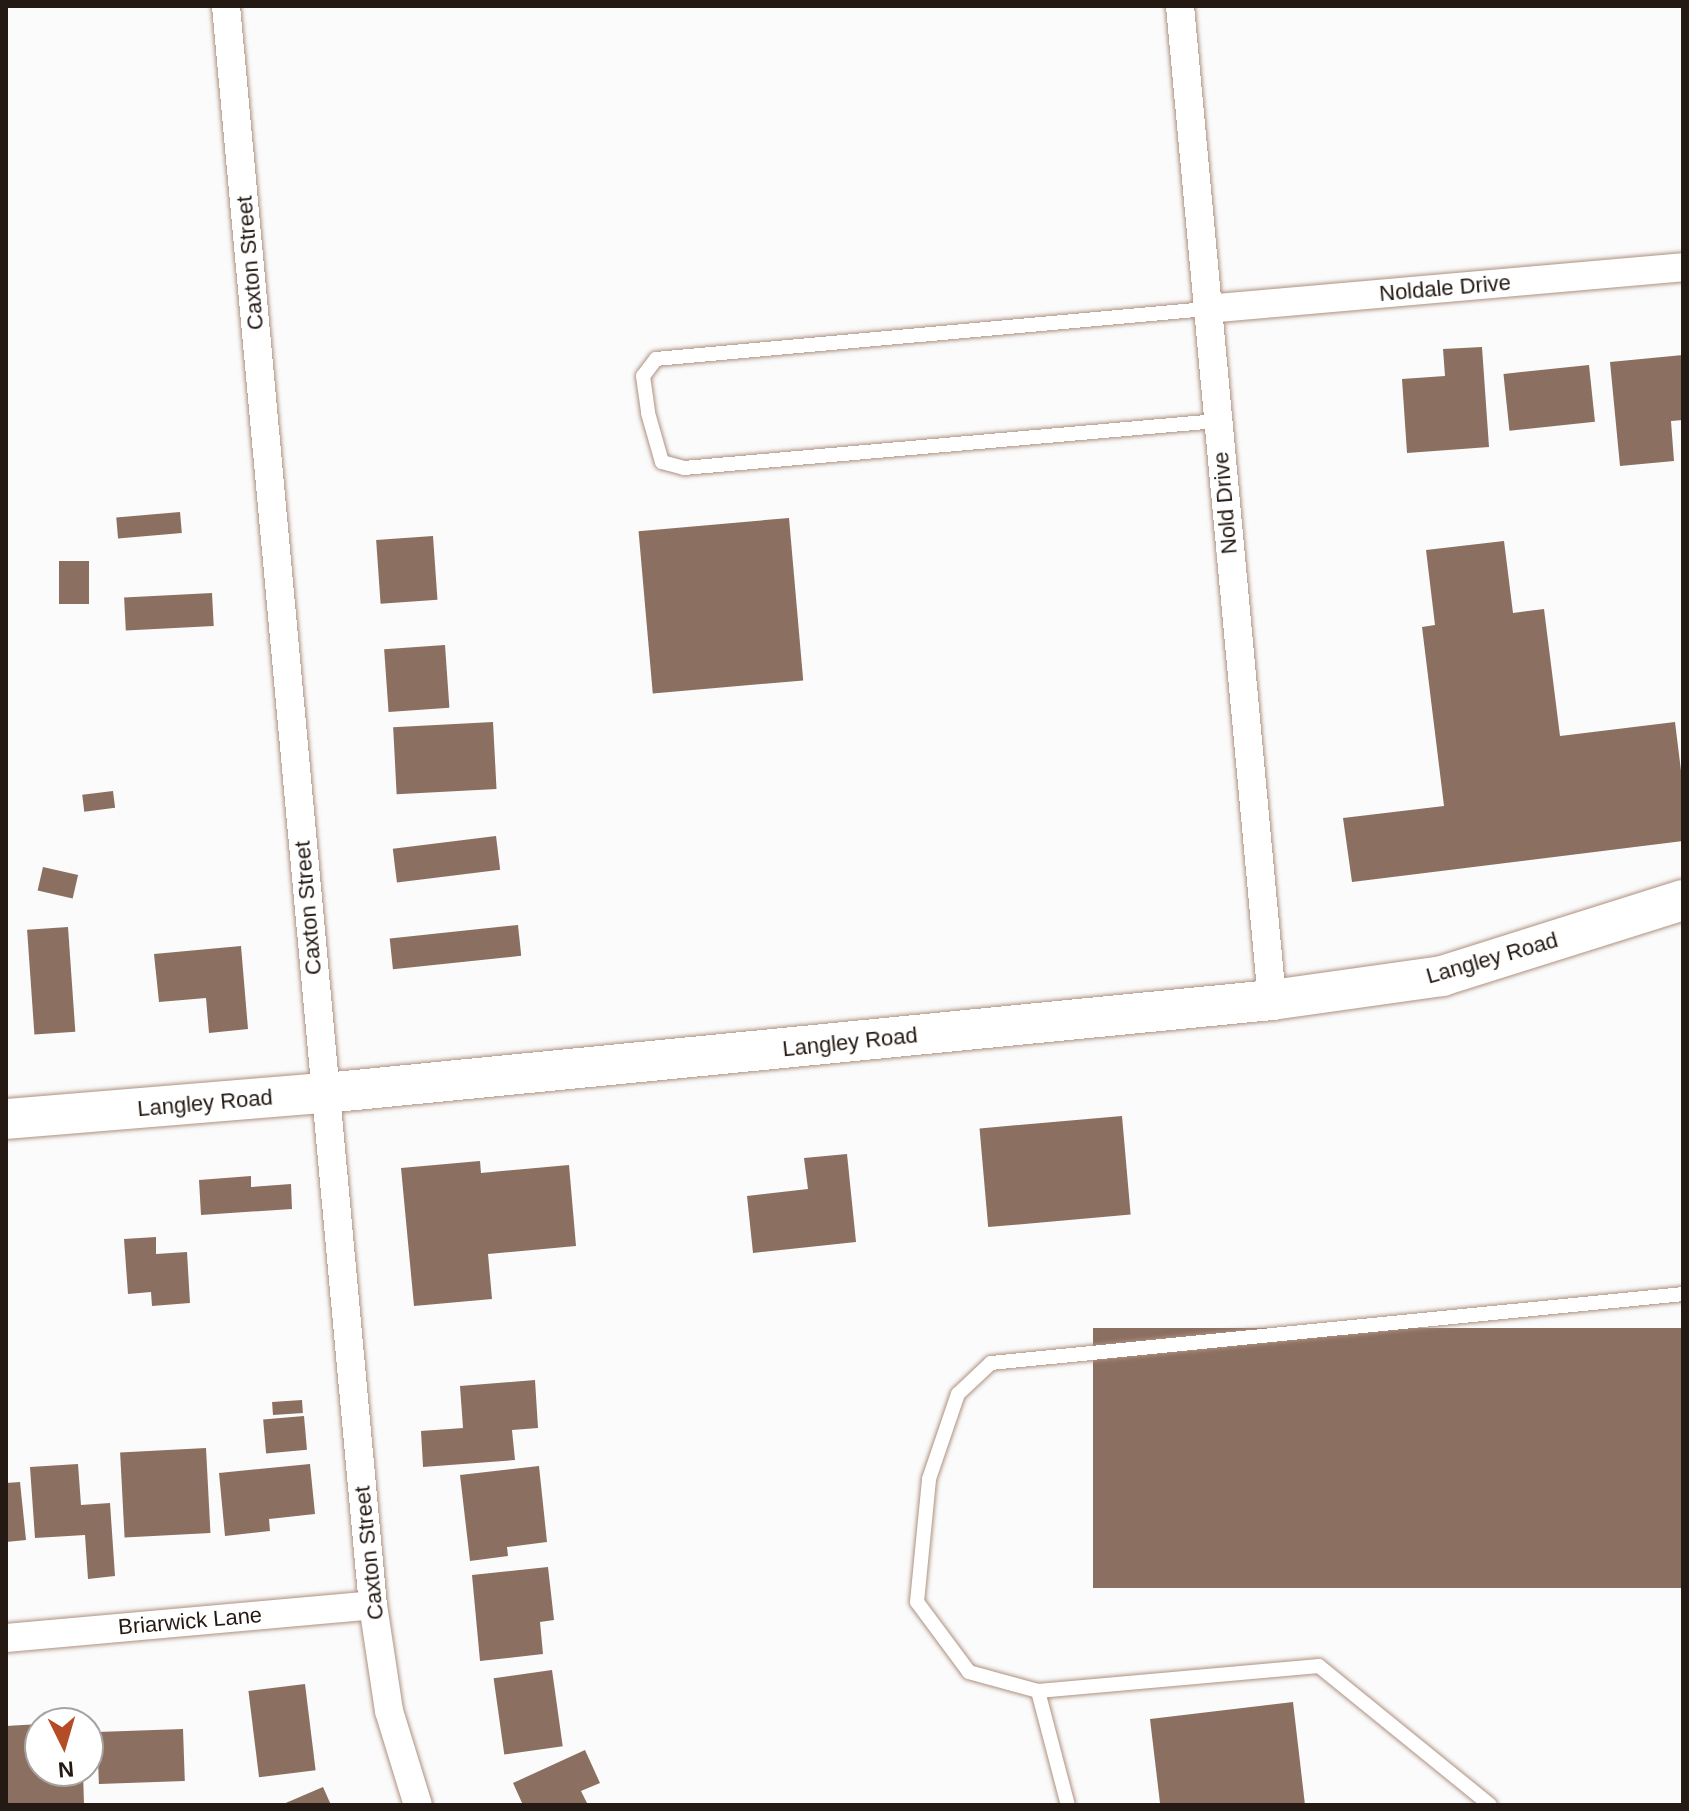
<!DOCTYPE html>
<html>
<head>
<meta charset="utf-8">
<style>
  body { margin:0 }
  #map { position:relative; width:1689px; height:1811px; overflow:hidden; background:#fbfbfb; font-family:Arial,sans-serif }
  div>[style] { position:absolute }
  .building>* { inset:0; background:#8b6f60; transform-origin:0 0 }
  .roads { filter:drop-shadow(0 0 2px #ae9181) drop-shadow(0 0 2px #ae9181) }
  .lane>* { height:14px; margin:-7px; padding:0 7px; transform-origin:7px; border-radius:7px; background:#fff }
  .street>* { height:28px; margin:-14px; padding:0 14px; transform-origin:14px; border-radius:14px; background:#fff }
  .secondary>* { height:40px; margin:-20px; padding:0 20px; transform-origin:20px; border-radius:20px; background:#fff }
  span { translate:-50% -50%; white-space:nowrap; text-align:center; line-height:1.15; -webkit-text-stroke:8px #fff; paint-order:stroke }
  .street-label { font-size:22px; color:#241913 }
  .frame { position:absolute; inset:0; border:8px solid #241913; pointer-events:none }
  .north { position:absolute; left:24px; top:1707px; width:80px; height:80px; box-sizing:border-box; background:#fff; border:2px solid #a7a3a1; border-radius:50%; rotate:175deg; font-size:22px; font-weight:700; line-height:32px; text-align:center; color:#241913 }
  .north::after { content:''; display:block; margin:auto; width:28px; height:36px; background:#b44d25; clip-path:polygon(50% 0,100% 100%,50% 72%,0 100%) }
</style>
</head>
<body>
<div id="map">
  <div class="building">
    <div style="clip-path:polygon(1482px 347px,1489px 447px,1407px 453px,1402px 379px,1445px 376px,1443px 349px)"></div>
    <div style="clip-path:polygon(1683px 355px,1683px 420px,1671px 421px,1674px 461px,1620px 466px,1610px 362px)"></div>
    <div style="left:1589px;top:365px;width:57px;height:86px;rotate:84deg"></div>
    <div style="left:180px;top:512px;width:21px;height:64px;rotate:85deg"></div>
    <div style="left:789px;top:518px;width:163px;height:151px;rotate:85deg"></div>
    <div style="left:433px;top:536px;width:64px;height:57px;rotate:86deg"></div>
    <div style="clip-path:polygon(1504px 541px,1513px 613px,1544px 609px,1560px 736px,1675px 722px,1683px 787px,1683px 841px,1352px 882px,1343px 818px,1444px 806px,1422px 627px,1435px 625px,1426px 550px)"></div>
    <div style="left:59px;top:561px;width:30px;height:43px"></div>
    <div style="left:212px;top:593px;width:33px;height:88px;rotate:87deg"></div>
    <div style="left:445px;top:645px;width:63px;height:61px;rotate:86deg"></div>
    <div style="left:493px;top:722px;width:67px;height:100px;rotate:87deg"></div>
    <div style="left:113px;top:791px;width:17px;height:31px;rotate:83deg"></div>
    <div style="left:496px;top:836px;width:34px;height:104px;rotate:83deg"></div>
    <div style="left:43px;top:867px;width:36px;height:24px;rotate:13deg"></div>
    <div style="left:518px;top:925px;width:31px;height:129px;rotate:84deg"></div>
    <div style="left:68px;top:927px;width:105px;height:41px;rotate:86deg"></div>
    <div style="clip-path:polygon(241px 946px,248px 1029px,209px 1033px,206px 998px,159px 1002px,154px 954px)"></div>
    <div style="left:1122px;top:1116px;width:99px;height:143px;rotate:85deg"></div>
    <div style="clip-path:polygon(847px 1154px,856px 1242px,753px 1253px,747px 1196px,808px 1189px,804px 1158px)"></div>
    <div style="clip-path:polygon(480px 1161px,481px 1173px,569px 1165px,576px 1246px,488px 1254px,492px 1299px,414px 1306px,401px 1168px)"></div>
    <div style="clip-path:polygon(251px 1176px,251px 1187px,291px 1184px,292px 1209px,201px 1215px,199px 1180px)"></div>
    <div style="clip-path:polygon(156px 1237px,156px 1254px,187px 1252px,190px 1303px,152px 1306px,151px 1292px,128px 1294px,124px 1239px)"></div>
    <div style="left:1683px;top:1328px;width:260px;height:590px;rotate:90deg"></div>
    <div style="clip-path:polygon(535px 1380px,538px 1428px,512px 1430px,515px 1460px,423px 1467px,421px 1431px,463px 1428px,460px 1386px)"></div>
    <div style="left:302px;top:1400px;width:13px;height:30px;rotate:86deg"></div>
    <div style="left:304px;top:1416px;width:34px;height:41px;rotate:85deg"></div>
    <div style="left:206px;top:1448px;width:85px;height:86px;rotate:87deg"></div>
    <div style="clip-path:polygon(78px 1464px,81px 1505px,110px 1503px,115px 1576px,88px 1579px,85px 1535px,35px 1538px,30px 1467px)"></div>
    <div style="clip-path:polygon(310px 1464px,315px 1514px,269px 1519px,270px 1531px,225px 1536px,219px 1473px)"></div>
    <div style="clip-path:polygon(539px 1466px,547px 1542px,507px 1547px,508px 1556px,470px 1561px,460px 1475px)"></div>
    <div style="clip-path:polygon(20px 1482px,26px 1540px,6px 1542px,6px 1483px)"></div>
    <div style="clip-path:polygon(548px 1567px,554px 1620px,540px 1622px,543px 1654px,480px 1661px,472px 1575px)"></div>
    <div style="left:552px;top:1670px;width:77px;height:59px;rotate:82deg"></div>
    <div style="left:305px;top:1684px;width:87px;height:57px;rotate:83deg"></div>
    <div style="clip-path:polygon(1293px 1702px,1305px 1805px,1160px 1803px,1150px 1719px)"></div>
    <div style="clip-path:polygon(40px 1724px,40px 1771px,83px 1771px,84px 1804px,6px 1805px,6px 1726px)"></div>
    <div style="left:183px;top:1729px;width:52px;height:86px;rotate:88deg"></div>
    <div style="clip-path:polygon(585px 1750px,600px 1783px,581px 1791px,588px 1805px,523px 1805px,513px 1783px)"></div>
    <div style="clip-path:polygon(323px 1787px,331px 1805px,281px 1805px)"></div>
  </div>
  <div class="roads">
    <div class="lane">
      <div style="left:1206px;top:309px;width:552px;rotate:174.81deg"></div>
      <div style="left:656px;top:359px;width:21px;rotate:127deg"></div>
      <div style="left:643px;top:376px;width:37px;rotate:82deg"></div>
      <div style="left:648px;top:413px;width:51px;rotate:74.1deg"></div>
      <div style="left:662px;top:462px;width:23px;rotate:15deg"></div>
      <div style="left:684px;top:468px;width:535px;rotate:-5.04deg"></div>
      <div style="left:1038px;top:1691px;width:118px;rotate:75.3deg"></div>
      <div style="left:1490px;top:1805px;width:220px;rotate:-140.9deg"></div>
      <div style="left:1319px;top:1666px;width:282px;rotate:174.9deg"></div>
      <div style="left:1038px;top:1691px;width:72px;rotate:-164.6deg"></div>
      <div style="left:969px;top:1672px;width:87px;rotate:-126.6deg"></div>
      <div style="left:917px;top:1602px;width:124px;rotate:-84.4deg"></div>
      <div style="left:929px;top:1479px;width:90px;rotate:-71.2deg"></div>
      <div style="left:958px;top:1394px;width:45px;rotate:-43.2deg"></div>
      <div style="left:991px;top:1363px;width:695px;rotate:-5.69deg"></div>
    </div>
    <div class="street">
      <div style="left:226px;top:6px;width:1606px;rotate:84.75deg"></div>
      <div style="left:373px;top:1605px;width:107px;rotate:81.4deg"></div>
      <div style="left:389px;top:1711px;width:98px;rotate:72.9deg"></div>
      <div style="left:1180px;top:6px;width:998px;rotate:84.71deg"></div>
      <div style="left:1206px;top:309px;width:479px;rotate:-5deg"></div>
      <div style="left:6px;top:1638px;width:368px;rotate:-5.1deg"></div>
    </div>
    <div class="secondary">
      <div style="left:6px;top:1119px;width:320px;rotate:-4.7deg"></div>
      <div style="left:325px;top:1093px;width:952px;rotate:-5.61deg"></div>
      <div style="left:1272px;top:1000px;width:172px;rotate:-8deg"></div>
      <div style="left:1442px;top:976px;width:253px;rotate:-17.5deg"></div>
    </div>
  </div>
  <div class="street-label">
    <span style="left:250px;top:263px;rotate:-95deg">Caxton Street</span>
    <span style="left:1445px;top:288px;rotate:-5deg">Noldale Drive</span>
    <span style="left:1225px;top:503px;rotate:-95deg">Nold Drive</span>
    <span style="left:308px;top:908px;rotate:-95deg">Caxton Street</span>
    <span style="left:1492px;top:958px;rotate:-16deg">Langley Road</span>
    <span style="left:850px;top:1042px;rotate:-6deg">Langley Road</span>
    <span style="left:205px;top:1103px;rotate:-5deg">Langley Road</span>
    <span style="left:369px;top:1553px;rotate:-96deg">Caxton Street</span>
    <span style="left:190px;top:1621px;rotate:-5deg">Briarwick Lane</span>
  </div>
  <div class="frame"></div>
  <div class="north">N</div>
</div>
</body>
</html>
